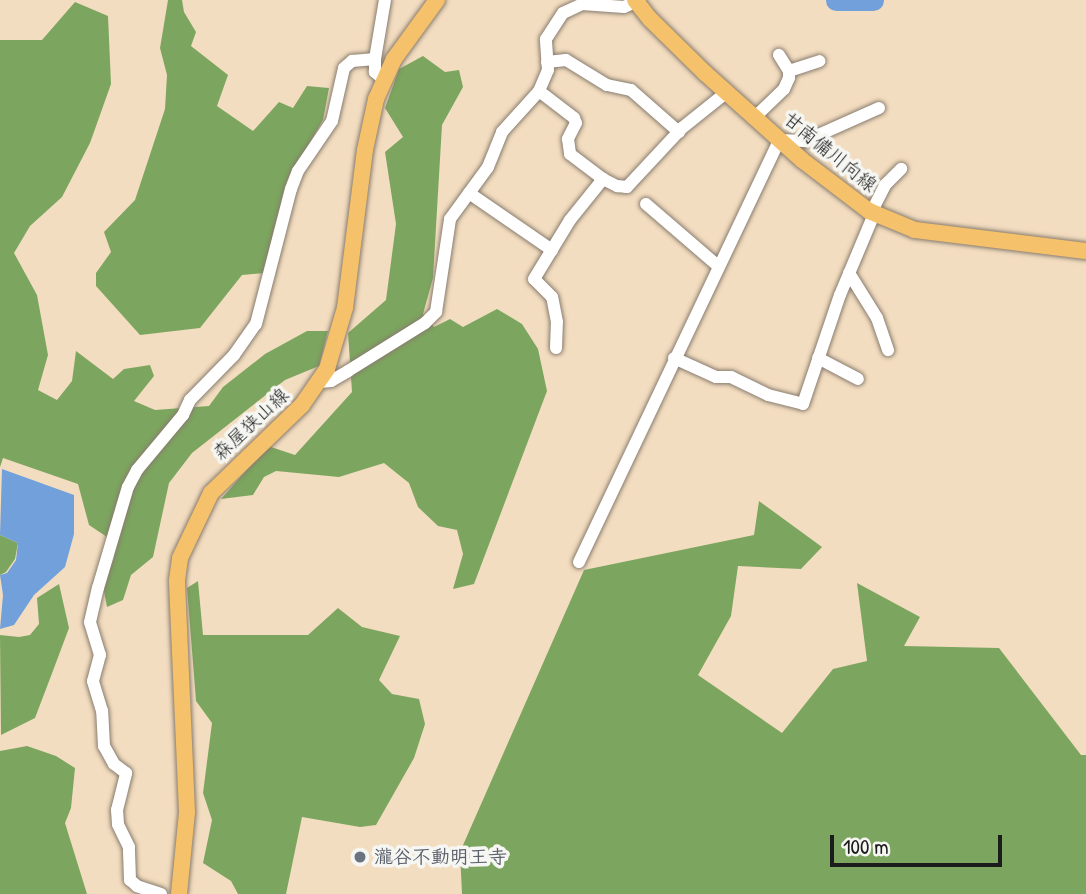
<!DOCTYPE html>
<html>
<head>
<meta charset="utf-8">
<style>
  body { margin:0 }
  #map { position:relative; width:1086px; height:894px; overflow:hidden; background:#f3ddc0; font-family:"Patrick Hand","Klee One",sans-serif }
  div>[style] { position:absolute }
  .forest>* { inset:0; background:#7ca65f }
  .water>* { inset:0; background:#71a0da }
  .river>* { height:21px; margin:-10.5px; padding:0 10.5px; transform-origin:10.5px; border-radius:10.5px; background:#71a0da }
  .roads { filter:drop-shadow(0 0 2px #887c6e) drop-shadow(0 0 2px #887c6e) }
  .minor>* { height:12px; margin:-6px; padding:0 6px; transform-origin:6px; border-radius:6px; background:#fff }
  .major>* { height:16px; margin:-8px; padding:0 8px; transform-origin:8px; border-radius:8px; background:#f5c16b }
  .dots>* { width:19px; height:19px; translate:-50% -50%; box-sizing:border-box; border:4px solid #f6f6f2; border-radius:50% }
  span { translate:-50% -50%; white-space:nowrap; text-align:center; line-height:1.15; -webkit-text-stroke:7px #f6f6f2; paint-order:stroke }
  .street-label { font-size:19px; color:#1c1c1c }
  .worship-label { font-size:19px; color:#5b616d; font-weight:700 }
  .left { translate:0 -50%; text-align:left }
  .scale { position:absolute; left:830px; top:835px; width:172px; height:32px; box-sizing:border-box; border:4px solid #1c1c1c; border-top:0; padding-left:9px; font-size:21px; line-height:24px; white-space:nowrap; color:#1c1c1c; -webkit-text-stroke:5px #f6f6f2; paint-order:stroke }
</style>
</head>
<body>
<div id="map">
  <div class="forest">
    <div style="clip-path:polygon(168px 0,182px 0,184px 12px,196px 32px,191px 46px,228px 75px,217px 106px,253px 131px,279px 102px,293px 108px,307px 86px,329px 88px,323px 120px,288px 180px,264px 273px,242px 275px,200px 328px,140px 335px,96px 286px,96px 273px,111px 252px,104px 232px,135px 200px,165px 109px,167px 75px,160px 48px)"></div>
    <div style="clip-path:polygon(75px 2px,108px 16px,111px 84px,90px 143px,62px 197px,30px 226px,14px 253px,37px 295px,48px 355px,38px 390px,57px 400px,72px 381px,76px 351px,113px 379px,124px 369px,150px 365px,154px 376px,134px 401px,155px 410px,209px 406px,223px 387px,265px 354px,307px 331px,328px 331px,319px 366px,285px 380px,192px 453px,169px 483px,153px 557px,131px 575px,123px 600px,107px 607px,103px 586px,114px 558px,107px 537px,89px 525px,78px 484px,3px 458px,0 467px,0 40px,42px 40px)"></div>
    <div style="clip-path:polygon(423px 56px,445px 72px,459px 70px,463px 87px,442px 125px,433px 278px,423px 314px,434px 327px,450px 319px,463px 327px,497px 309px,522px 324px,538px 349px,547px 391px,474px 584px,453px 589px,463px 554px,457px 530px,438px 526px,418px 507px,409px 483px,384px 463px,339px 477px,276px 471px,264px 477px,253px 495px,221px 499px,268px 446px,295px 455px,352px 392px,348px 333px,386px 300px,396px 224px,385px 152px,403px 137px,385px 108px,399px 69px)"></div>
    <div style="clip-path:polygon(759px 501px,822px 547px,801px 569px,738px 566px,731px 616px,698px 675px,782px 733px,833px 669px,867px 661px,857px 583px,920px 617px,904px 646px,999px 648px,1081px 755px,1086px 755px,1086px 894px,462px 894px,460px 852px,584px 570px,754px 535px)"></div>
    <div style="clip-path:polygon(0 535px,18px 543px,15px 559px,6px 572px,0 575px)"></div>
    <div style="clip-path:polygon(198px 581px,203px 635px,308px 635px,338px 608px,362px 627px,400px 636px,379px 680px,392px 694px,419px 699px,425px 724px,414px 758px,376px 825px,360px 827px,302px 817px,286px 894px,238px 894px,231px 881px,203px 863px,212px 820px,203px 793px,212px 723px,196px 701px,187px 588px)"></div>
    <div style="clip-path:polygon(59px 584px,69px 628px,51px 676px,35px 718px,1px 735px,0 635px,19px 637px,30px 635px,39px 624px,37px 598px)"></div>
    <div style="clip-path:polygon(27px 746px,56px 756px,75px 768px,71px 808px,65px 823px,87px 894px,0 894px,0 751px)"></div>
  </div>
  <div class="water">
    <div style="clip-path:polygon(2px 469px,74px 495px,74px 534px,65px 567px,34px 595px,14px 625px,0 629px,3px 595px,0 575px,7px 573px,16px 560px,18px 543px,0 535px)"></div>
  </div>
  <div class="river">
    <div style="left:836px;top:0;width:37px"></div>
  </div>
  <div class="roads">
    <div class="minor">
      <div style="left:547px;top:62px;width:19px;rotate:-6deg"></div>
      <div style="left:566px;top:60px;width:48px;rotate:31.4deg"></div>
      <div style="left:607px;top:85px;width:25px;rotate:12deg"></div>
      <div style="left:631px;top:90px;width:64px;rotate:41.2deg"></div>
      <div style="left:789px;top:71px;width:32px;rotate:-18deg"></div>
      <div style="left:383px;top:79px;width:11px;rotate:-139deg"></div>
      <div style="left:375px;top:72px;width:13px;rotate:-90deg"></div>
      <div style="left:375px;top:59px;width:60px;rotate:-80.4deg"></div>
      <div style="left:539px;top:91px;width:44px;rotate:37.6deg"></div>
      <div style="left:574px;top:118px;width:5px;rotate:68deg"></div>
      <div style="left:576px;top:123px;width:18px;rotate:117deg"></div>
      <div style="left:568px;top:139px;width:15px;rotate:82deg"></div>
      <div style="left:570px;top:154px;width:41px;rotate:37.1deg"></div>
      <div style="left:603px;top:179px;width:16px;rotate:27deg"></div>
      <div style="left:617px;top:186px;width:10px;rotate:6deg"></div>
      <div style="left:627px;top:187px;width:81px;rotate:-47deg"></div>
      <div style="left:682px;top:128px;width:58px;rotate:-38.7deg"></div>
      <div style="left:755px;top:117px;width:40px;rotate:-44deg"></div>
      <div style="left:784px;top:89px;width:12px;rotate:-66deg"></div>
      <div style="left:789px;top:78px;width:7px;rotate:-90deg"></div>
      <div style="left:789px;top:71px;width:19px;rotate:-122deg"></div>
      <div style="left:469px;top:193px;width:101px;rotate:34.5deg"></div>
      <div style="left:646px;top:204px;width:95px;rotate:40.7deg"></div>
      <div style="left:849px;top:273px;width:53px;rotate:58.1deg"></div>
      <div style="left:877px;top:318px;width:34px;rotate:71deg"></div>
      <div style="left:556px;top:348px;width:26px;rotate:-88deg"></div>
      <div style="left:557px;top:322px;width:25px;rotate:-101deg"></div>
      <div style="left:552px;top:297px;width:25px;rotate:-135deg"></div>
      <div style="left:534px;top:279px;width:69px;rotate:-58.6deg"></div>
      <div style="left:570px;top:220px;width:53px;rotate:-51.2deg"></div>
      <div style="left:674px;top:358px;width:46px;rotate:24.3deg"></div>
      <div style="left:716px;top:377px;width:15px"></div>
      <div style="left:731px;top:377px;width:41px;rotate:25.9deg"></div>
      <div style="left:768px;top:395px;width:36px;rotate:14deg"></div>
      <div style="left:803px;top:404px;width:115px;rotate:-71.3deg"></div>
      <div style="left:840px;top:295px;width:88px;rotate:-67.2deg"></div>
      <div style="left:874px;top:214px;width:7px;rotate:-90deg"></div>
      <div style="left:874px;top:207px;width:25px;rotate:-63deg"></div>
      <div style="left:885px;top:185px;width:23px;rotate:-45deg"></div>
      <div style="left:818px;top:358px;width:45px;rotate:27.7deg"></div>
      <div style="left:320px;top:382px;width:11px;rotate:-5deg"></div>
      <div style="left:331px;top:381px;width:20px;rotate:-30deg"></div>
      <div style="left:348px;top:371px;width:91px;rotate:-31.9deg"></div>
      <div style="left:425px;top:323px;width:16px;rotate:-45deg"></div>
      <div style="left:436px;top:312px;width:94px;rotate:-81.4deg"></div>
      <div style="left:450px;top:219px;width:64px;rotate:-53.8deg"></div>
      <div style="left:488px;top:167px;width:38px;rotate:-68deg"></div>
      <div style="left:502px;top:132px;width:55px;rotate:-47.9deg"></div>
      <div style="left:539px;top:91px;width:23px;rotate:-67deg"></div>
      <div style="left:548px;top:70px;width:31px;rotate:-94deg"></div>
      <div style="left:546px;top:39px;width:31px;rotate:-57deg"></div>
      <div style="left:563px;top:13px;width:21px;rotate:-25deg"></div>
      <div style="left:582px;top:4px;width:42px;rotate:4.1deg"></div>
      <div style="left:624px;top:7px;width:17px;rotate:-24deg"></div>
      <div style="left:579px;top:562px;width:467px;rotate:-64.6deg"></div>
      <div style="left:779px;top:140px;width:26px;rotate:2deg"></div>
      <div style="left:805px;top:141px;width:81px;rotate:-24deg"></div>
      <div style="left:161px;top:894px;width:25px;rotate:-162deg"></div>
      <div style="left:137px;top:886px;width:9px;rotate:-139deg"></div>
      <div style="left:130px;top:880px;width:33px;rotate:-92deg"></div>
      <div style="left:129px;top:847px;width:25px;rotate:-116deg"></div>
      <div style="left:118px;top:824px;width:14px;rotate:-94deg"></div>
      <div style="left:117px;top:810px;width:38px;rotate:-76deg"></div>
      <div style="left:126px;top:773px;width:15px;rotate:-143deg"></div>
      <div style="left:114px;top:764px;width:21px;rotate:-119deg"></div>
      <div style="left:104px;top:746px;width:35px;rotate:-93deg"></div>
      <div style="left:102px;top:711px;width:31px;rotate:-107deg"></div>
      <div style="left:93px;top:681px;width:27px;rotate:-75deg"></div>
      <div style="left:100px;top:655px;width:34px;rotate:-107deg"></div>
      <div style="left:90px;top:622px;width:35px;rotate:-77deg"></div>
      <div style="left:98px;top:588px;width:105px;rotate:-73.5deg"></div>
      <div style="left:128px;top:487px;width:19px;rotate:-62deg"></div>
      <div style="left:137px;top:470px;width:72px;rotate:-50.1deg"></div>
      <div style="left:183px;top:415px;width:17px;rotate:-65deg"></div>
      <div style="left:190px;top:400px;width:63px;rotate:-45.6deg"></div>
      <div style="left:234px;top:355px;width:38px;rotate:-55deg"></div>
      <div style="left:256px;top:324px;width:139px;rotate:-75.5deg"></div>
      <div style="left:291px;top:189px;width:19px;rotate:-69deg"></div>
      <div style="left:298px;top:171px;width:60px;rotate:-55.8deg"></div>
      <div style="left:332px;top:121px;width:54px;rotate:-77.2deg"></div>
      <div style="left:344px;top:68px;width:11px;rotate:-41deg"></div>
      <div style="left:352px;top:61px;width:23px;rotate:-5deg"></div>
    </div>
    <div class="major">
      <div style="left:635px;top:0;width:24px;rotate:52deg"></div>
      <div style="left:650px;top:19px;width:77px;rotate:44.5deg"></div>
      <div style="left:705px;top:73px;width:130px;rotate:41.9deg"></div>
      <div style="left:802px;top:160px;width:84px;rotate:37.3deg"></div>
      <div style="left:869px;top:211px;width:50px;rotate:22.4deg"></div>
      <div style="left:915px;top:230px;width:172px;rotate:7deg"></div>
      <div style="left:179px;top:894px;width:82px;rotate:-84.4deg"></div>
      <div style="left:187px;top:812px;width:232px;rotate:-92.5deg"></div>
      <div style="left:177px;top:580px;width:22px;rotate:-82deg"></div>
      <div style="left:180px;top:558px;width:72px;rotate:-64.5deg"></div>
      <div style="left:211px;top:493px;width:127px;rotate:-44deg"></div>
      <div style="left:302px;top:405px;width:44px;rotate:-55.2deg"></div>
      <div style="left:327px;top:369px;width:64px;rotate:-73.6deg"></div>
      <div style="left:345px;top:308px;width:159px;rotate:-82.8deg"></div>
      <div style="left:365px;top:150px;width:52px;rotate:-77.8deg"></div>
      <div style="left:376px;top:99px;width:44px;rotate:-65.8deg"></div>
      <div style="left:394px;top:59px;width:73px;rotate:-53.9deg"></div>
    </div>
  </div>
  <div class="dots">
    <div style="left:360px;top:857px;background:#6b7280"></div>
  </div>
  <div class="street-label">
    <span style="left:830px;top:152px;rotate:39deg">甘南備川向線</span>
    <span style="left:251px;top:424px;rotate:-43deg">森屋狭山線</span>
  </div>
  <div class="worship-label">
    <span class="left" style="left:374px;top:857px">瀧谷不動明王寺</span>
  </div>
  <div class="scale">100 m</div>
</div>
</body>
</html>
